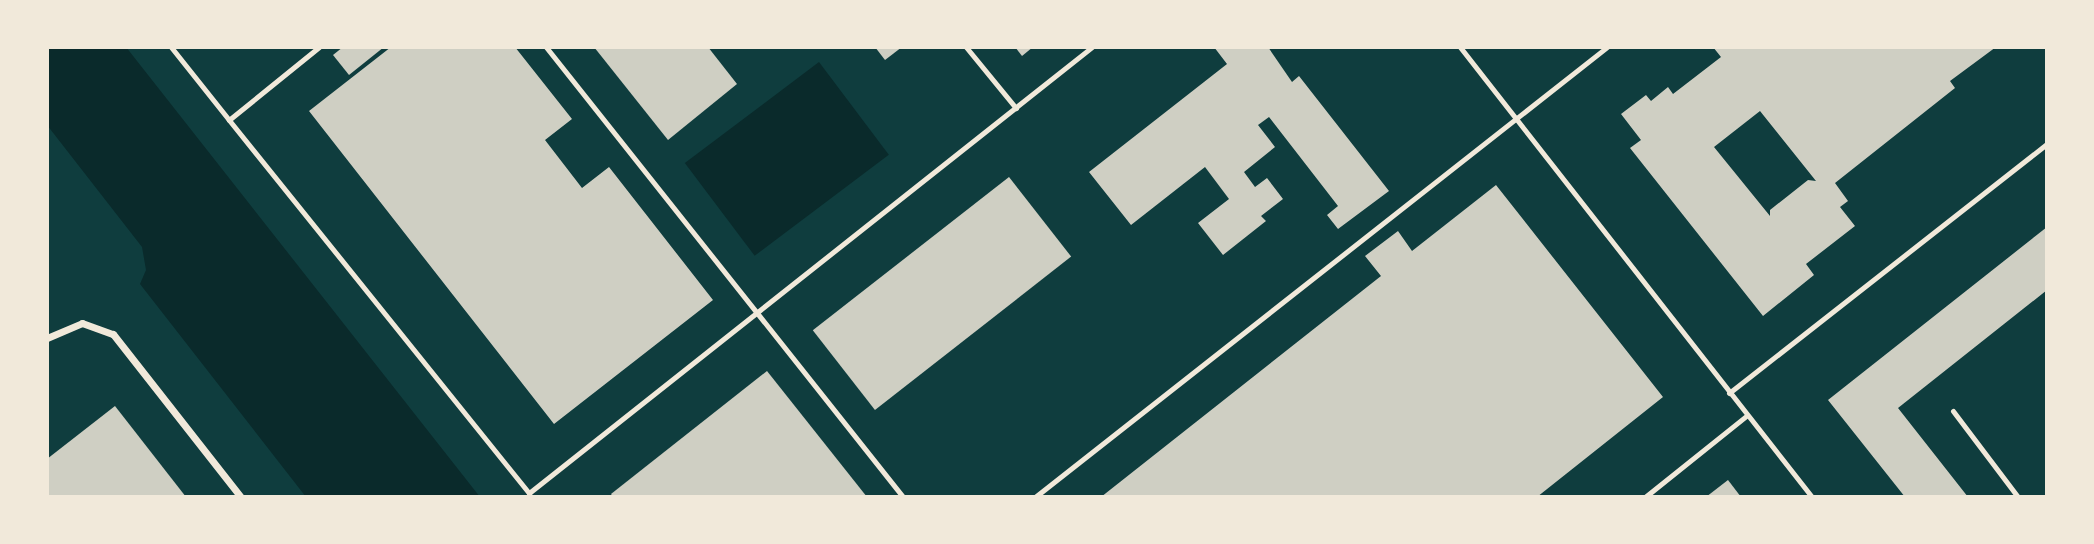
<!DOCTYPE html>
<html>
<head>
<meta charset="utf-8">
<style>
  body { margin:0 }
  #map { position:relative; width:2094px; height:544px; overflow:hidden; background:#0f3d3e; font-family:Spectral,serif }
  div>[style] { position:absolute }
  .water>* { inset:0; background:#0a2a2b; transform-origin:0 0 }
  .building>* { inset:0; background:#cfcfc3; transform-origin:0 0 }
  .service>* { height:5px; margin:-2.5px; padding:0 2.5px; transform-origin:2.5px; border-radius:2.5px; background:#f1e9da }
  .minor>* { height:7px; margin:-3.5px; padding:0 3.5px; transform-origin:3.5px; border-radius:3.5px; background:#f1e9da }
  span { translate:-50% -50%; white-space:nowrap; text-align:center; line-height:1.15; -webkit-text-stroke:5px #f1e9da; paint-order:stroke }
  .frame { position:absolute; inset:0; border:49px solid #f1e9da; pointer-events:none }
</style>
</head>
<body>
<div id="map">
  <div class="water">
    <div style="clip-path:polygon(47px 47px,126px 47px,480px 497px,306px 497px,140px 284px,146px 270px,142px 247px,47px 125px)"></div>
    <div style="left:819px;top:62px;width:116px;height:168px;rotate:53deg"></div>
  </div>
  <div class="building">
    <div style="clip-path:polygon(343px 47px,384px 47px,349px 75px,333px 55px)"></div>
    <div style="clip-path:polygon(391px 47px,515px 47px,572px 119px,545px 140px,582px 188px,609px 167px,713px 300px,554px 424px,309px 111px)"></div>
    <div style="clip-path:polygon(594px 47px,708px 47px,737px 84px,668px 140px)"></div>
    <div style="clip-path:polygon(875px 47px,902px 47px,885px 60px)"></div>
    <div style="clip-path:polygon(1015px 47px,1033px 47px,1022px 56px)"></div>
    <div style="clip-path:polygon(1214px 47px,1268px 47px,1292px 82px,1299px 76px,1389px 191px,1338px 229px,1327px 215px,1338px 206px,1269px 117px,1258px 125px,1275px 147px,1244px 172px,1255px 187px,1267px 178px,1283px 199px,1261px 216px,1266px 221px,1223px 255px,1198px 223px,1229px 199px,1205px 167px,1131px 225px,1089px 172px,1227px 64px)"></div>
    <div style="clip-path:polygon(evenodd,1713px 47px,1996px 47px,1950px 81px,1955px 88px,1835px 183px,1848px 201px,1840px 207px,1855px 226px,1806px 264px,1814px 275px,1763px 316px,1630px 148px,1641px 140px,1621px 114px,1646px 95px,1651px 101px,1668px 87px,1673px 94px,1721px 57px,1713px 47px,1760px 111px,1816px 181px,1808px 180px,1770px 210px,1770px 216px,1714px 147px,1760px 111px)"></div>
    <div style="left:1009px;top:177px;width:101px;height:249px;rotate:52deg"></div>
    <div style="clip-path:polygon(1496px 185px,1663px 397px,1537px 497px,1101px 497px,1381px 276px,1365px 256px,1398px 231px,1412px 251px)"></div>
    <div style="clip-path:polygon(2047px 227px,2047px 290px,1898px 408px,1968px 497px,1905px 497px,1828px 400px)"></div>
    <div style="clip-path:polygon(767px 371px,867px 497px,613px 497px,611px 494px)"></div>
    <div style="clip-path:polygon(115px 406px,186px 497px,47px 497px,47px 459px)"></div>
    <div style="clip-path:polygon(1728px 480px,1741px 497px,1706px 497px)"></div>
  </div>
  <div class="service">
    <div style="left:171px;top:47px;width:93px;rotate:51.5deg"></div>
    <div style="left:319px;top:47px;width:116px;rotate:141deg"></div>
    <div style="left:229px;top:120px;width:479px;rotate:51.2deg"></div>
    <div style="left:529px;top:493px;width:718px;rotate:-38.39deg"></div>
    <div style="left:546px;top:47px;width:574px;rotate:51.57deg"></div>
    <div style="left:966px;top:47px;width:79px;rotate:50.7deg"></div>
    <div style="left:1460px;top:47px;width:571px;rotate:51.97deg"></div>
    <div style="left:1729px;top:393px;width:404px;rotate:-38.1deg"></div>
    <div style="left:1953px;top:411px;width:108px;rotate:52.9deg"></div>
    <div style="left:1035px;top:497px;width:728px;rotate:-38.19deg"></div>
    <div style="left:1645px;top:497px;width:129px;rotate:-38.7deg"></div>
  </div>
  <div class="minor">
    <div style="left:47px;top:338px;width:38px;rotate:-23deg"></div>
    <div style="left:82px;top:323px;width:33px;rotate:20deg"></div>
    <div style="left:113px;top:334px;width:207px;rotate:51.9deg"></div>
  </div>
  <div class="frame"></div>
</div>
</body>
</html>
